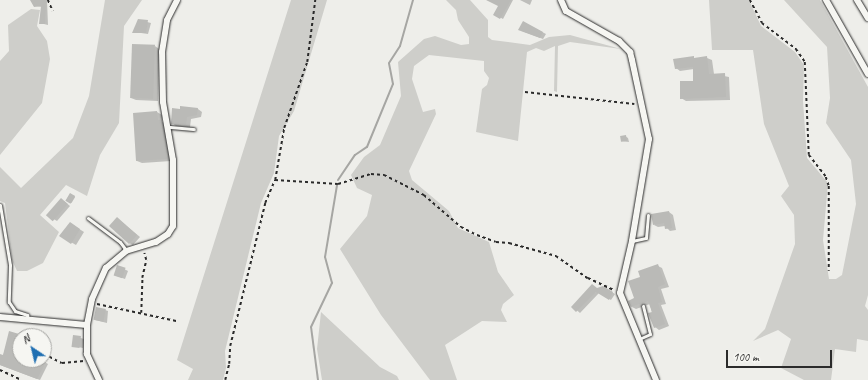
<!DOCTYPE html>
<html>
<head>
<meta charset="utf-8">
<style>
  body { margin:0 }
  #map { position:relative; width:868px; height:380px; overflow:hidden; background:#eeeeea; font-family:Caveat,sans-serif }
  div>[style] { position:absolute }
  .green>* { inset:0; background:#cececa }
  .shadow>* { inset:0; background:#0003; transform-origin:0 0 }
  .stream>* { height:2px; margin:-1px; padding:0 1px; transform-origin:1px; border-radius:1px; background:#a6a6a3 }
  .building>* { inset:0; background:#babab7; transform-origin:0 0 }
  .path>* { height:1.5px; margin-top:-0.75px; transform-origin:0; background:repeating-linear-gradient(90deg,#2b2b2b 0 3px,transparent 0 6px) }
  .roads { filter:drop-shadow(0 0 1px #2b2b2b) drop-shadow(0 0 1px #2b2b2b) }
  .lane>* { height:3px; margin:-1.5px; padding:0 1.5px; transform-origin:1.5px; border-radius:1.5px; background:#f6f6f2 }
  .street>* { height:6px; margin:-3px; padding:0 3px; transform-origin:3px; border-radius:3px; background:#f6f6f2 }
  span { translate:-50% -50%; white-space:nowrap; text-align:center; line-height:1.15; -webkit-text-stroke:3px #f6f6f2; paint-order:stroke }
  .north { position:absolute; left:12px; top:328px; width:40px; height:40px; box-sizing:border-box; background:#f6f6f2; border:1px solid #a5a5a2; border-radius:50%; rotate:325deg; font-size:11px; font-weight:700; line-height:16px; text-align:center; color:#2b2b2b }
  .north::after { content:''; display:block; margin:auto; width:14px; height:18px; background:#1f6fb2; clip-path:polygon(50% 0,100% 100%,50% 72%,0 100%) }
  .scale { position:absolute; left:726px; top:350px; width:106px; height:18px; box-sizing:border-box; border:2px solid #2b2b2b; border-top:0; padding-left:5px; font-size:12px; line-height:14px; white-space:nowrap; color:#2b2b2b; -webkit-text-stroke:3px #f6f6f2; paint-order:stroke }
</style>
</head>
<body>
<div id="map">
  <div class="green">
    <div style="clip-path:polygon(105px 0,142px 0,124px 26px,119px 123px,100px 155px,87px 196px,66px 185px,40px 215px,59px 232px,43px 263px,27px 271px,17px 271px,12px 260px,5px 203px,0 201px,0 167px,21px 188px,73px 138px,89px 96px)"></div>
    <div style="clip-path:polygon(291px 0,327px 0,294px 111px,279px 136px,274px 173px,261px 203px,225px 351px,226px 368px,223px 380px,188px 380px,193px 369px,177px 360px)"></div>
    <div style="clip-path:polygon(446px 0,470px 0,488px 20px,488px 37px,492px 40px,530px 45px,549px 37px,570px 35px,621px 49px,570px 42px,558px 46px,557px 92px,554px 91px,555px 46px,544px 51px,536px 48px,527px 52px,518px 141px,476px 132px,482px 89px,487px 85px,489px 78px,484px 71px,484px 61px,429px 55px,414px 66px,412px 79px,423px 112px,435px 109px,436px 114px,409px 171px,412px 180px,449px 211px,458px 228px,489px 242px,498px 272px,514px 295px,503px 304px,501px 310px,507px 322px,482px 321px,445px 345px,457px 380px,430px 380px,381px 315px,340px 249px,367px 216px,372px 195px,357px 188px,351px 175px,364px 157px,380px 145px,401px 96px,398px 62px,424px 39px,435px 36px,461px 45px,469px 44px,469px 37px,458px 20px,456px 10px)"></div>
    <div style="clip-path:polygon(709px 0,749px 0,761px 26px,795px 52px,804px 65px,803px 101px,807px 158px,828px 183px,823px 240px,829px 279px,836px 279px,842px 275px,856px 204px,851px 160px,826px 123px,830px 98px,827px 47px,784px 0,820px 0,868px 87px,868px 295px,865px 306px,868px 310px,868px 341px,857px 339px,856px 352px,835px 349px,831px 380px,804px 380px,781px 368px,791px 339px,778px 330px,753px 341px,765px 329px,795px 244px,794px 215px,781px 196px,789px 186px,764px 124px,753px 50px,712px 50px)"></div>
    <div style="clip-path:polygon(31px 9px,40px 10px,37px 26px,47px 41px,50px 59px,42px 103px,0 155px,0 61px,9px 51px,8px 25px)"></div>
    <div style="clip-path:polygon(321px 312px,380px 367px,397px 376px,399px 380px,322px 380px,317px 349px)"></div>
  </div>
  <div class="shadow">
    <div style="clip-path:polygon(39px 0,47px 0,48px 25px,40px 23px,42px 7px,35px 6px)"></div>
    <div style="clip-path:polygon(493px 0,513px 0,503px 19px,494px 14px,499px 6px)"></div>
    <div style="clip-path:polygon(520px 0,532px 0,530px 5px)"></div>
    <div style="clip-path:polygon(139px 20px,151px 23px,148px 34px,134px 32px)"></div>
    <div style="clip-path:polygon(523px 22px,546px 34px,543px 39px,522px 31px)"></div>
    <div style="clip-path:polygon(155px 46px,159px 49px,158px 101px,136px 100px,131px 98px)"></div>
    <div style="clip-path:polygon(707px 58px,712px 60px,714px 74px,729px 77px,730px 100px,686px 101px,681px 98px,694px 82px,694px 69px,680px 71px,676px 68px)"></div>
    <div style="clip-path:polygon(173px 109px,198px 109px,202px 112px,201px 117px,191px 119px,190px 127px,176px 126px,172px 123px)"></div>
    <div style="clip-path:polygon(157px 112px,162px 115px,162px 122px,166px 124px,171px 161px,142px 163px,137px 161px)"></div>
    <div style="clip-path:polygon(625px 136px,628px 138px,629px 142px,621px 141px)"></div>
    <div style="left:70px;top:194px;width:6px;height:7px;rotate:31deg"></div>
    <div style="clip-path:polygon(64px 201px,70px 206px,57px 221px,47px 215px)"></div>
    <div style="clip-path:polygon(669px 212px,673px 215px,676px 230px,670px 231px,665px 226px,658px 227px,654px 225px)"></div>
    <div style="clip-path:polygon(117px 218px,140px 237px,133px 245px,129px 243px)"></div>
    <div style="clip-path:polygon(70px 223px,84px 232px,76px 245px,60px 236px)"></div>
    <div style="clip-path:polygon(118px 266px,128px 271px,125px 279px,117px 276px)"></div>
    <div style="clip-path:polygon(658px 266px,662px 268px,669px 287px,661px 289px,666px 304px,661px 305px,669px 326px,659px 330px,655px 327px,650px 304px,636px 309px,632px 307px,641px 277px)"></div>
    <div style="clip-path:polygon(603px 287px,615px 294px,611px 300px,599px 293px,580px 313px,573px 307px)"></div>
    <div style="clip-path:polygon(105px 310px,108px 311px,107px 323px,95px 320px)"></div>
    <div style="clip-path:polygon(10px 332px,19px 335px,20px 332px,30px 336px,20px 336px,20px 360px,38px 368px,41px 360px,48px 364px,40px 380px,0 365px,0 355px,3px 356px)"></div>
    <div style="clip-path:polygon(74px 336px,84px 339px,83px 348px,73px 346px)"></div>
  </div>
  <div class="stream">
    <div style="left:338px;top:180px;width:30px;rotate:-56deg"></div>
    <div style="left:355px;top:155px;width:14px;rotate:-34deg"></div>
    <div style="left:367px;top:147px;width:68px;rotate:-67.6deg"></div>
    <div style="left:393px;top:84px;width:21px;rotate:-101deg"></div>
    <div style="left:389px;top:63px;width:20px;rotate:-57deg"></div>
    <div style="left:400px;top:46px;width:48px;rotate:-74.2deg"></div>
    <div style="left:318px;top:380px;width:53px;rotate:-97.5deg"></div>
    <div style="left:311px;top:327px;width:49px;rotate:-64.5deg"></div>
    <div style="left:332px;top:283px;width:27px;rotate:-105deg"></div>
    <div style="left:325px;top:257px;width:73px;rotate:-80.5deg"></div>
  </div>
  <div class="building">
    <div style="clip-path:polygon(30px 0,46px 0,45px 24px,39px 24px,41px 6px,34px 7px)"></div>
    <div style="clip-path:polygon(486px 0,511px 0,500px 19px,493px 15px,498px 6px)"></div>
    <div style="clip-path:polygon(138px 19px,148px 20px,146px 33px,132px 33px)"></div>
    <div style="clip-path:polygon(523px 21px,543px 32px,540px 38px,518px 30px)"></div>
    <div style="left:132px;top:44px;width:23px;height:54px;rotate:2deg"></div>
    <div style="clip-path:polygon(694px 56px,694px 58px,707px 56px,709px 74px,725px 73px,726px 97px,680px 99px,680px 81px,693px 81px,693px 67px,675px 69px,673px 59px)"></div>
    <div style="clip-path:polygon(180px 106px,198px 108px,197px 115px,187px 117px,186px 125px,171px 124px,172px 108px,180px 109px)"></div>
    <div style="clip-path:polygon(157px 111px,158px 120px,162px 120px,167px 159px,136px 161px,133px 113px)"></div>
    <div style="left:626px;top:135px;width:6px;height:6px;rotate:81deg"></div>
    <div style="left:70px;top:193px;width:6px;height:9px;rotate:31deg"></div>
    <div style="left:61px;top:198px;width:9px;height:23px;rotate:41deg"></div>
    <div style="clip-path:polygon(669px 211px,672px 228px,665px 229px,664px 223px,653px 225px,651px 214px)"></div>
    <div style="left:117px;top:217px;width:27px;height:12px;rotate:42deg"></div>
    <div style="clip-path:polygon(70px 222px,80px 229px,71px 244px,59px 236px)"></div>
    <div style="clip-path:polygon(658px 264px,665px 284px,658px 287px,662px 302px,658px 303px,665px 324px,654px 328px,648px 313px,652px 312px,648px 301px,631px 307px,628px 301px,634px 298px,628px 281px,640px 277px,638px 271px)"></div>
    <div style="left:117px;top:265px;width:9px;height:11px;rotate:18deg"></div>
    <div style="clip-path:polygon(592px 284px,597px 288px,603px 286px,613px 292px,609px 300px,596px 292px,576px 312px,571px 307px)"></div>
    <div style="left:96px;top:307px;width:10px;height:13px;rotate:11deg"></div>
    <div style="clip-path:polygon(9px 331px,19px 334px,15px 350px,20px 351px,20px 360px,37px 366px,40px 360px,46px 362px,37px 379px,0 365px,0 354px,3px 355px)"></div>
    <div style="left:73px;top:335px;width:8px;height:12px;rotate:7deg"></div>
  </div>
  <div class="path">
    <div style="left:48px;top:0;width:12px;rotate:66deg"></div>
    <div style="left:750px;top:0;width:26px;rotate:62deg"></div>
    <div style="left:762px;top:23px;width:43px;rotate:37.4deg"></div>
    <div style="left:796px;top:49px;width:16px;rotate:55deg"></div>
    <div style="left:805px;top:62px;width:93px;rotate:87.5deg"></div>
    <div style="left:809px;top:155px;width:28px;rotate:52deg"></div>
    <div style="left:826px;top:177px;width:9px;rotate:72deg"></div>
    <div style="left:829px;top:186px;width:85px;rotate:90deg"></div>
    <div style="left:525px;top:92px;width:110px;rotate:6.3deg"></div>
    <div style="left:275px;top:180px;width:63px;rotate:3.6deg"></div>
    <div style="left:338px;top:184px;width:34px;rotate:-17deg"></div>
    <div style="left:371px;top:174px;width:13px;rotate:4deg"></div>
    <div style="left:384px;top:175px;width:45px;rotate:26.6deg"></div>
    <div style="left:424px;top:195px;width:49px;rotate:40.9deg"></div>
    <div style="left:461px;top:227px;width:18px;rotate:27deg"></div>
    <div style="left:477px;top:235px;width:20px;rotate:20deg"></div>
    <div style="left:496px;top:242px;width:13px;rotate:4deg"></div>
    <div style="left:509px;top:243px;width:49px;rotate:15.5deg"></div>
    <div style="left:556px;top:256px;width:39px;rotate:35deg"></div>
    <div style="left:588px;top:278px;width:29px;rotate:25deg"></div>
    <div style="left:97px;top:304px;width:81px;rotate:12.1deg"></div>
    <div style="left:141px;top:313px;width:35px;rotate:-88deg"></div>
    <div style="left:142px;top:278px;width:18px;rotate:-77deg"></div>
    <div style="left:146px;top:260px;width:7px;rotate:-106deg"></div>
    <div style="left:44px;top:354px;width:20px;rotate:27deg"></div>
    <div style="left:62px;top:363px;width:22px;rotate:-5deg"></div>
    <div style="left:0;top:370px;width:23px;rotate:25deg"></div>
    <div style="left:225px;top:380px;width:16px;rotate:-76deg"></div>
    <div style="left:229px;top:364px;width:18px;rotate:-87deg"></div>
    <div style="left:230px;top:346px;width:147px;rotate:-76.2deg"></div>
    <div style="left:265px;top:203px;width:25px;rotate:-67deg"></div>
    <div style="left:275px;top:180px;width:53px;rotate:-80.2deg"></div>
    <div style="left:284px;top:128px;width:70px;rotate:-70.8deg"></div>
    <div style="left:307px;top:62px;width:63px;rotate:-82.6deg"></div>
  </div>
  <div class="roads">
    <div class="lane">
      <div style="left:169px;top:127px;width:25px;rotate:5deg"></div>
      <div style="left:0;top:205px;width:61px;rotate:80.5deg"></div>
      <div style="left:10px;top:265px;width:37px;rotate:92deg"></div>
      <div style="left:9px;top:302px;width:11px;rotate:56deg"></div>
      <div style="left:15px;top:311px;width:13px;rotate:18deg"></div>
      <div style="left:27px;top:315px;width:5px;rotate:79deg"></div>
      <div style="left:88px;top:218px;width:40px;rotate:37deg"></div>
      <div style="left:120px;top:242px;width:10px;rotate:53deg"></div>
      <div style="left:632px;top:241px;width:14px;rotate:-12deg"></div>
      <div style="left:646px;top:238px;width:23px;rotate:-85deg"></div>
      <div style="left:639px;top:339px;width:12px;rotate:-24deg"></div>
      <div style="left:650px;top:334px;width:29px;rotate:-104deg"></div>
    </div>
    <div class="street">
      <div style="left:561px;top:0;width:12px;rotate:66deg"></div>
      <div style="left:566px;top:11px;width:61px;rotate:29.5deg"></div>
      <div style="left:619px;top:41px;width:16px;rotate:45deg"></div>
      <div style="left:630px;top:52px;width:8px;rotate:76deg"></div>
      <div style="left:632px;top:60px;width:81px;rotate:77.9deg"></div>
      <div style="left:649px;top:139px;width:103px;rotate:99.5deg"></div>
      <div style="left:632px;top:241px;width:53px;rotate:103deg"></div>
      <div style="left:620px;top:293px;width:94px;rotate:67.5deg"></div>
      <div style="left:826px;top:0;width:85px;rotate:60.4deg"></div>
      <div style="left:857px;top:0;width:21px;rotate:59deg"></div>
      <div style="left:0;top:317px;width:87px;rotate:5.3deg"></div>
      <div style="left:99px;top:380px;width:29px;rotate:-115deg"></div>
      <div style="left:87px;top:354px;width:29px;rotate:-90deg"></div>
      <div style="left:87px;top:325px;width:26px;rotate:-79deg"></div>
      <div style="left:92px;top:299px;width:34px;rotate:-66deg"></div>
      <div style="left:106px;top:268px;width:26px;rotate:-40deg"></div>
      <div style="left:126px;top:251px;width:31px;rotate:-17deg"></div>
      <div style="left:156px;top:242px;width:14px;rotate:-34deg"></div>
      <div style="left:168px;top:234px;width:9px;rotate:-58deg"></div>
      <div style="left:173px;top:226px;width:66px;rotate:-90deg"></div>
      <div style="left:173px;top:160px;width:59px;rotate:-99.8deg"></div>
      <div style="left:163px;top:102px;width:50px;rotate:-91.1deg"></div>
      <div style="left:162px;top:52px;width:32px;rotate:-81deg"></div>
      <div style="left:167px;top:20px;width:22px;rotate:-63deg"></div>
    </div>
  </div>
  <div class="north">N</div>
  <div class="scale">100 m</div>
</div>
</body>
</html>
